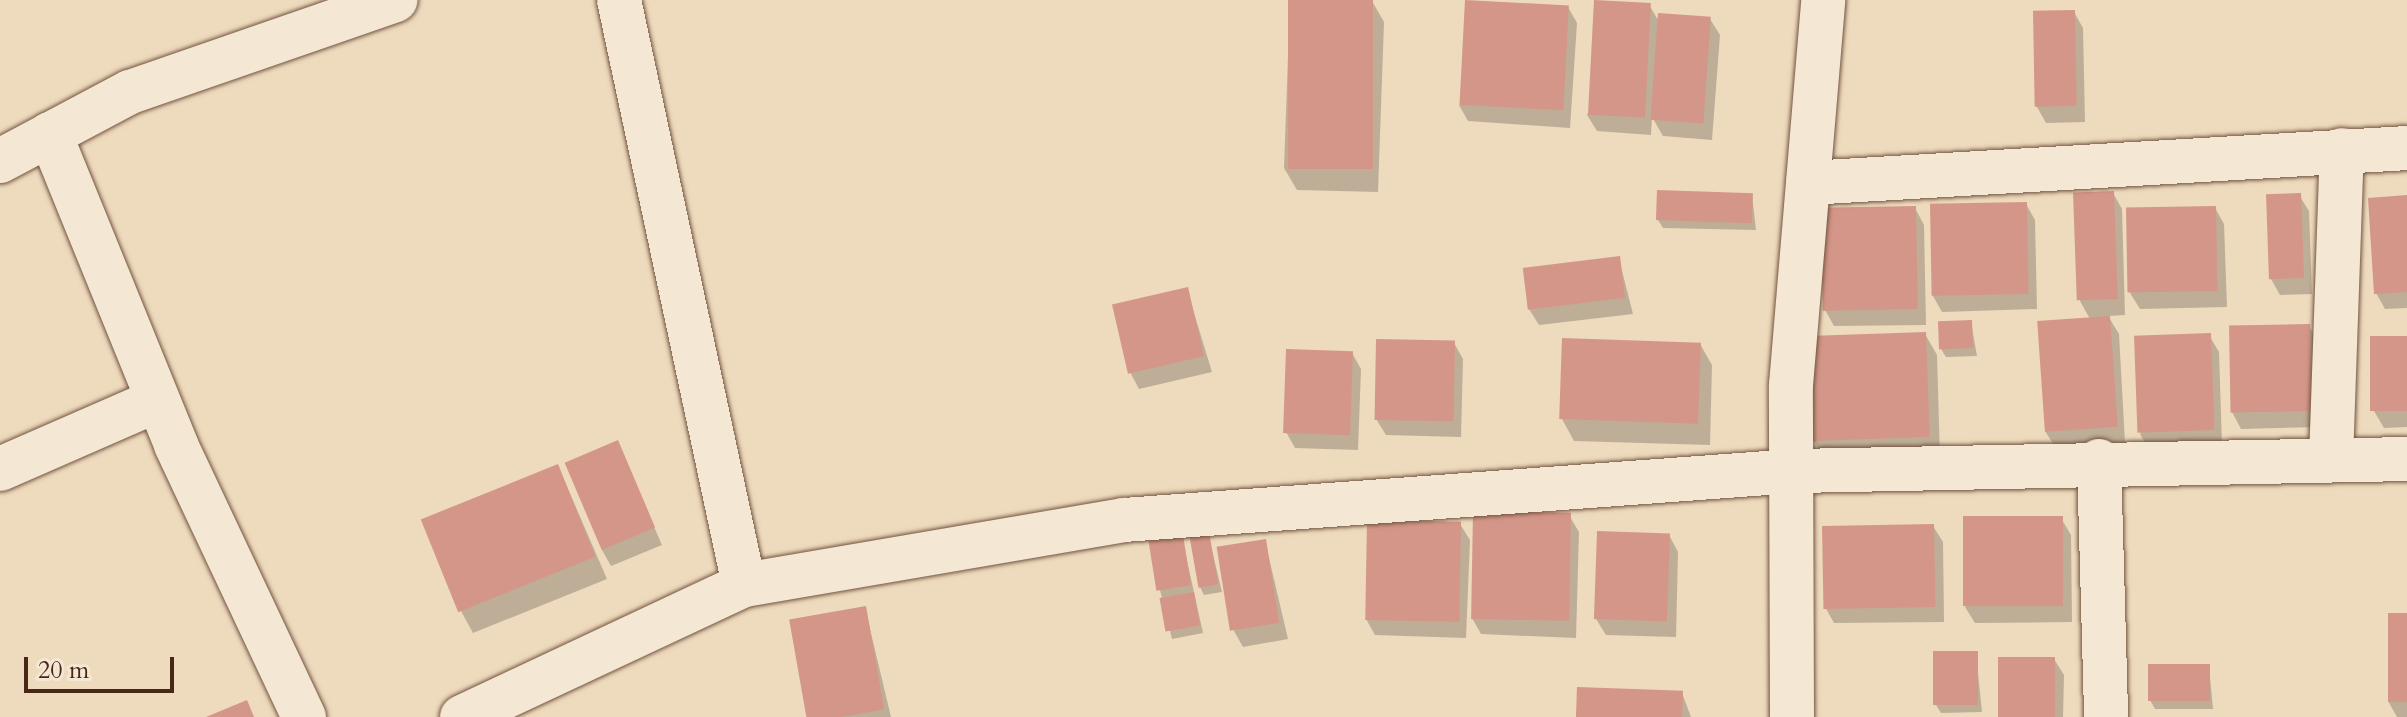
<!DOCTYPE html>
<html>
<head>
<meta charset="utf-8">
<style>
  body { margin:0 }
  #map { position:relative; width:2407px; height:717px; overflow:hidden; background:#eedabd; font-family:Cardo,serif }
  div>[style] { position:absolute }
  .shadow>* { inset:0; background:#0003 }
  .building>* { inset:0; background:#d49688; transform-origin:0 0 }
  .roads { filter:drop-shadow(0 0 2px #725440) drop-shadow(0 0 2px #725440) }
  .minor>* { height:44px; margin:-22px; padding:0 22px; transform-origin:22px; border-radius:22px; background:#f4e7d4 }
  span { translate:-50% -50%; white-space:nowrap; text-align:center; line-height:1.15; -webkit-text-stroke:6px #f4e7d4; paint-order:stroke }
  .scale { position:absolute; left:24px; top:657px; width:150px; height:36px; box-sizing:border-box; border:4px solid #482717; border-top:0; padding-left:10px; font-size:24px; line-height:28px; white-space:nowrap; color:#482717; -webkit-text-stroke:6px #f4e7d4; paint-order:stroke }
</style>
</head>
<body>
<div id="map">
  <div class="shadow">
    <div style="clip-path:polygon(1290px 0,1372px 1px,1384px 22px,1378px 192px,1297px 190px,1284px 168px)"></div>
    <div style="clip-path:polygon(1649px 5px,1660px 23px,1710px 19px,1720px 35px,1712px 140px,1663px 136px,1652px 117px,1651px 135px,1597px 131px,1587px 115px)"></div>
    <div style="clip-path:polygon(1568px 7px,1577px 23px,1570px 128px,1468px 121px,1459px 105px)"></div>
    <div style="clip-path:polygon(2074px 12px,2083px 28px,2085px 122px,2046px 123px,2037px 107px)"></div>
    <div style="clip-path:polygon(2113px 193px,2122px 209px,2125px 315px,2108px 316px,2119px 334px,2125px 443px,2055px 447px,2045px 431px,2090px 319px,2080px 301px)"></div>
    <div style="clip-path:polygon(1752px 195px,1756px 230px,1663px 228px,1658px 220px)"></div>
    <div style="clip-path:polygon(2299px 195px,2309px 211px,2312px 294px,2280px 295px,2271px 279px)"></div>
    <div style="clip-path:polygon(2407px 197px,2407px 308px,2385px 309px,2376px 293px)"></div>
    <div style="clip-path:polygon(2026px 204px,2035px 220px,2037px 309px,1942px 312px,1933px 296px)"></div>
    <div style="clip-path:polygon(1915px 208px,1924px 225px,1926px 325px,1834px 326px,1825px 310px)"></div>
    <div style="clip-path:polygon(2215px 208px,2224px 224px,2227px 307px,2140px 309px,2130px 293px)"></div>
    <div style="clip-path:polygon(1619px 259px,1633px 314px,1539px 325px,1529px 309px)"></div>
    <div style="clip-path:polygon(1187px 290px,1212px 372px,1139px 389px,1130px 372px)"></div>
    <div style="clip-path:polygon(1971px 322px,1977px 356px,1946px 357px,1941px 349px)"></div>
    <div style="clip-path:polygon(2309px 326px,2318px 342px,2320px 427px,2241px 429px,2232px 412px)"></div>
    <div style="clip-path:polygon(1925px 334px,1937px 355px,1940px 458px,1825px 460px,1813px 439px)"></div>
    <div style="clip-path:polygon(2209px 335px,2219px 352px,2222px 446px,2149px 450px,2140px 434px)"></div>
    <div style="clip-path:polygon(2407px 338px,2407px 427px,2384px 428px,2374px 411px)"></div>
    <div style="clip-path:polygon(1454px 343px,1463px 359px,1461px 437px,1386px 435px,1376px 419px)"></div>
    <div style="clip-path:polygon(1700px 344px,1712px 365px,1710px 445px,1574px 441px,1562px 419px)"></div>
    <div style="clip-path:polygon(1352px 353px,1361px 369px,1358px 450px,1295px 448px,1286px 432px)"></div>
    <div style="clip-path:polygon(617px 442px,662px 545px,611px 566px,602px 550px)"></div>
    <div style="clip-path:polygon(558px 466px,607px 579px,473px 633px,461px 611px)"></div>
    <div style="clip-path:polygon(1569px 515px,1579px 532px,1576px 638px,1481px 634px,1472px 618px)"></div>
    <div style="clip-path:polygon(2061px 518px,2071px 535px,2072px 622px,1975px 623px,1965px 607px)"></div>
    <div style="clip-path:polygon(1460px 524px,1470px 540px,1466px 638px,1375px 635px,1366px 619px)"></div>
    <div style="clip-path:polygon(1933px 526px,1943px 542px,1944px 622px,1834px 623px,1825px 607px)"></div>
    <div style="clip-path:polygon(1208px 534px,1222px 592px,1204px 595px,1200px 587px)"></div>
    <div style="clip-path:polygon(1669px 535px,1678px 552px,1676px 637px,1606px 635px,1596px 619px)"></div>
    <div style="clip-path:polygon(1182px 538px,1203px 633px,1172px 639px,1160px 590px)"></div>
    <div style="clip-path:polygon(1265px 541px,1288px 639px,1243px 647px,1234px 631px)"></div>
    <div style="clip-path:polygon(865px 608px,891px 717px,807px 717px,791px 621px)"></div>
    <div style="clip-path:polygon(2407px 615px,2407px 717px,2397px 717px,2388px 701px)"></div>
    <div style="clip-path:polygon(1976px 653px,1982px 712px,1941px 713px,1936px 705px)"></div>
    <div style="clip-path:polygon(2054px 659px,2064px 675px,2063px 717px,1999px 717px)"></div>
    <div style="clip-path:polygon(2209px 666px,2213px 709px,2155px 709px,2150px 700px)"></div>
    <div style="clip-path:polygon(1682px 693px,1691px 717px,1578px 717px)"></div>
  </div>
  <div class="building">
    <div style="left:1288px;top:0;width:85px;height:169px"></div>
    <div style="left:1465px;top:0;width:104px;height:105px;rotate:3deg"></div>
    <div style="left:1594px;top:0;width:57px;height:115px;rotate:3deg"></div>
    <div style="left:2075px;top:10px;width:96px;height:42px;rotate:89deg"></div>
    <div style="left:1658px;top:13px;width:53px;height:107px;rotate:4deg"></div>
    <div style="left:1657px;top:190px;width:96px;height:30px;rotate:2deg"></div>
    <div style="left:2114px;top:191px;width:108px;height:41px;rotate:88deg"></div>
    <div style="left:2301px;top:193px;width:85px;height:35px;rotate:88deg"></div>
    <div style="clip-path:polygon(2407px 195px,2407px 292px,2374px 294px,2368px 198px)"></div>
    <div style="left:2027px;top:202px;width:92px;height:97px;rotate:89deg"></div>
    <div style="left:1916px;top:206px;width:103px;height:95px;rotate:89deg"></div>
    <div style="left:2216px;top:206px;width:85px;height:90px;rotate:89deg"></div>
    <div style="left:1620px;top:256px;width:42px;height:98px;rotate:83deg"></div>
    <div style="left:1188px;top:287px;width:71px;height:78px;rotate:77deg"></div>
    <div style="left:2110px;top:316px;width:111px;height:73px;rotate:86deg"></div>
    <div style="left:1972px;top:320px;width:28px;height:34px;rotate:88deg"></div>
    <div style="left:2310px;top:324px;width:87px;height:81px;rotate:89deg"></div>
    <div style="left:1926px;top:332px;width:105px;height:118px;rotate:88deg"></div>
    <div style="left:2211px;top:333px;width:97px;height:77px;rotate:88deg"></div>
    <div style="left:2407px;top:336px;width:75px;height:37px;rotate:90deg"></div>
    <div style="left:1562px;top:338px;width:139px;height:81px;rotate:2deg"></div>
    <div style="left:1376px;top:339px;width:79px;height:81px;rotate:1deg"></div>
    <div style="left:1286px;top:349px;width:67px;height:84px;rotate:2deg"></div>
    <div style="left:618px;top:440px;width:95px;height:58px;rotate:67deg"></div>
    <div style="left:558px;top:464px;width:100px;height:148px;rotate:68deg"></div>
    <div style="left:1473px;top:511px;width:98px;height:108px;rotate:1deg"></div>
    <div style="left:2063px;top:516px;width:90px;height:100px;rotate:90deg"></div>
    <div style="left:1367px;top:520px;width:94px;height:100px;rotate:1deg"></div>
    <div style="left:1934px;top:524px;width:83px;height:112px;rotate:89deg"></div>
    <div style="left:1597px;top:531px;width:73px;height:88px;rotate:2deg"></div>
    <div style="left:1209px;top:532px;width:53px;height:20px;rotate:80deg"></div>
    <div style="left:1183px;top:535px;width:51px;height:35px;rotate:81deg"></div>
    <div style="left:1266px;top:539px;width:85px;height:50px;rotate:81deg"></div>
    <div style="left:1194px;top:592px;width:34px;height:35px;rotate:80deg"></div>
    <div style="left:866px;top:606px;width:105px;height:78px;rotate:80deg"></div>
    <div style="left:2388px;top:613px;width:19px;height:89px"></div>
    <div style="left:1933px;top:651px;width:45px;height:54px"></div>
    <div style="left:1998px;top:657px;width:57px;height:60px"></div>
    <div style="left:2148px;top:664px;width:62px;height:37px"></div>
    <div style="left:1577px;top:687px;width:106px;height:30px;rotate:2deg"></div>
    <div style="clip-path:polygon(247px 700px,254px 717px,206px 717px)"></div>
  </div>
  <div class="roads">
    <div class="minor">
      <div style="left:619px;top:0;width:598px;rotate:77.94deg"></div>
      <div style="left:50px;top:134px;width:336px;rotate:67.9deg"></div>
      <div style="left:176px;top:445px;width:301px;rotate:64.8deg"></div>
      <div style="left:0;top:161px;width:147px;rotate:-28deg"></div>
      <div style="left:130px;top:92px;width:281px;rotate:-19.1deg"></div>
      <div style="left:1808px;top:183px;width:600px;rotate:-3.34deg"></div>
      <div style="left:2331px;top:460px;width:310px;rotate:-88deg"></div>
      <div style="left:2099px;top:461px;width:256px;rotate:88.4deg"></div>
      <div style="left:0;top:469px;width:172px;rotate:-23.6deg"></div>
      <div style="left:462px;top:717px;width:311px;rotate:-25.1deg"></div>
      <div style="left:744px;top:585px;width:386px;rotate:-9.7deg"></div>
      <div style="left:1124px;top:520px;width:673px;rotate:-4.18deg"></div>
      <div style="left:1795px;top:471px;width:612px;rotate:-1.12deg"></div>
      <div style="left:1792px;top:717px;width:332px;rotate:-90.2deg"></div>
      <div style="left:1791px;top:385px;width:386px;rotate:-85.2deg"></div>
    </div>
  </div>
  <div class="scale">20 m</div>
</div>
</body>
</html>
